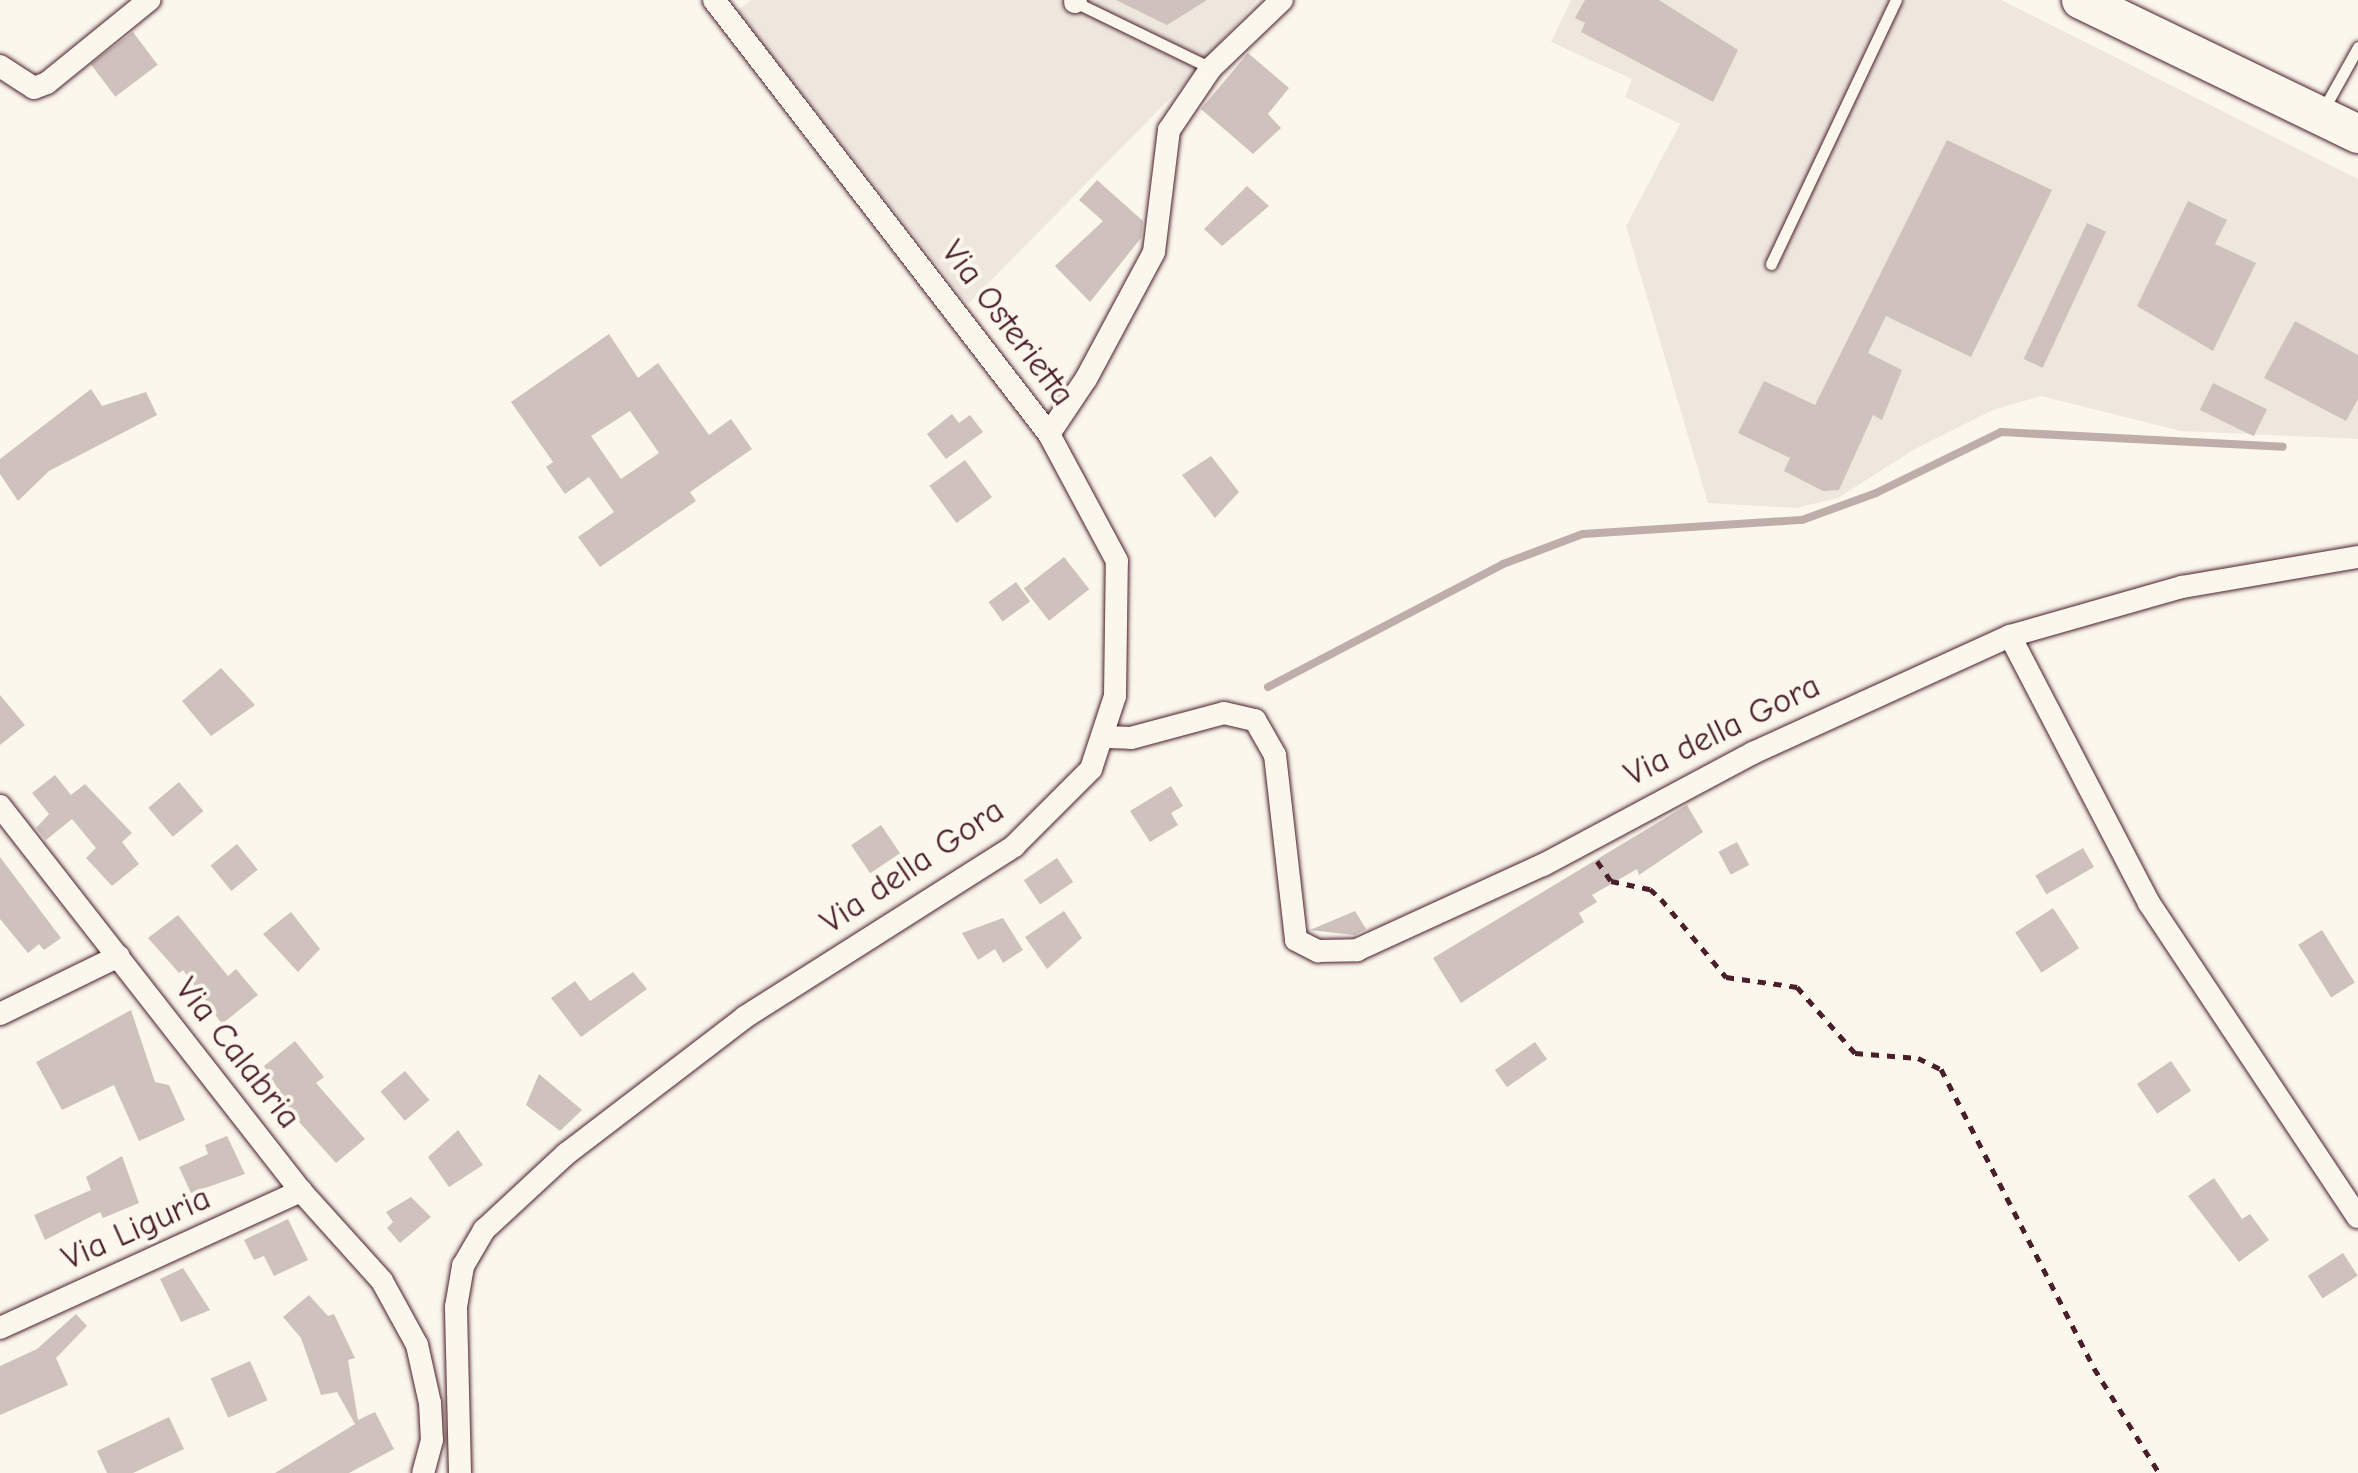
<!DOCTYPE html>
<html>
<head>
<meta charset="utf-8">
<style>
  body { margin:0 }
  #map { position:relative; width:2358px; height:1473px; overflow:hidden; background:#fbf7ec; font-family:"Comic Neue",sans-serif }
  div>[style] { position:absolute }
  .built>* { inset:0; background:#eee7de }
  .stream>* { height:8px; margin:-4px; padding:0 4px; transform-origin:4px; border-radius:4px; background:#bfadaa }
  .building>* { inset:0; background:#cfc2bc; transform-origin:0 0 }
  .path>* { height:5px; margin-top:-2.5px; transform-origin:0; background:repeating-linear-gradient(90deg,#4a1f2b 0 8px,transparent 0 16px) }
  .roads { filter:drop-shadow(0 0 2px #4a1f2b) drop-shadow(0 0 2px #4a1f2b) }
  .lane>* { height:11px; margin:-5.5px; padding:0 5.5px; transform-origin:5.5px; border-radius:5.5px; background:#fbf7ec }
  .street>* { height:22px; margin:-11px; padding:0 11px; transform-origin:11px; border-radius:11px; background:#fbf7ec }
  .primary>* { height:38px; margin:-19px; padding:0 19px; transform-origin:19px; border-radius:19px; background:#fbf7ec }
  span { translate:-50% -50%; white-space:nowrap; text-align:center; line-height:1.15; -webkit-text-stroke:8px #fbf7ec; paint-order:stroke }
  .street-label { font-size:35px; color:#4a1f2b }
</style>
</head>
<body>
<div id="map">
  <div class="built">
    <div style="clip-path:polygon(751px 0,1257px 0,1187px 81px,968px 304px,737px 11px)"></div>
    <div style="clip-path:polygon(1571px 0,2001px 0,2358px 179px,2358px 439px,2181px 431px,2041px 396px,1993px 410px,1913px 450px,1838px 498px,1796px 508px,1708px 503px,1626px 226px,1680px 124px,1625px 97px,1632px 79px,1551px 42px)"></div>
  </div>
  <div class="stream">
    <div style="left:1268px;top:687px;width:265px;rotate:-27.6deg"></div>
    <div style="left:1503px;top:564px;width:85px;rotate:-20.6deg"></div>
    <div style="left:1583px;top:534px;width:219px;rotate:-3.7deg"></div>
    <div style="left:1802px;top:520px;width:79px;rotate:-20deg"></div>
    <div style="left:1876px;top:493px;width:139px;rotate:-26deg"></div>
    <div style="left:2001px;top:432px;width:282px;rotate:3deg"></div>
  </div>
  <div class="building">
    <div style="clip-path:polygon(1116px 0,1207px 0,1167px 25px)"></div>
    <div style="clip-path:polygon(1585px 0,1659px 0,1738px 50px,1713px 102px,1581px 32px,1585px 23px,1575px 18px)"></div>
    <div style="left:133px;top:32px;width:41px;height:53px;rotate:53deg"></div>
    <div style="clip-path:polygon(1248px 53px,1289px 88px,1268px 114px,1281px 128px,1253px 154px,1201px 109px)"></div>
    <div style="clip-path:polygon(1947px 140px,2052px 190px,1971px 357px,1886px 316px,1868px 353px,1902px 370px,1882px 420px,1873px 415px,1839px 490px,1823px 491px,1784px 471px,1790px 458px,1738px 433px,1764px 381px,1815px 405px)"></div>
    <div style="clip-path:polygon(1097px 180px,1143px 221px,1141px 238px,1090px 302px,1055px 266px,1103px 221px,1079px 200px)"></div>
    <div style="clip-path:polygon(1247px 186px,1269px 206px,1222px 246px,1204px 229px)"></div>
    <div style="clip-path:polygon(2188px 201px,2227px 220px,2215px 244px,2256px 263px,2213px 351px,2137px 306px)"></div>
    <div style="left:2087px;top:223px;width:21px;height:150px;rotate:25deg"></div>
    <div style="clip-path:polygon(2295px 321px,2358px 355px,2358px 399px,2346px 421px,2264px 378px)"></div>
    <div style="clip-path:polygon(evenodd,609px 334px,638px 378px,658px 363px,709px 435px,731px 419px,752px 449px,690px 492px,696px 501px,600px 567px,578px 537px,614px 512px,589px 477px,565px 494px,546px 467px,553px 462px,511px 402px,609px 334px,630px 411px,659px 453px,621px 479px,591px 436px,630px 411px)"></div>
    <div style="left:2213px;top:383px;width:60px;height:30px;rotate:26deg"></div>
    <div style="clip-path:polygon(91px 389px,102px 406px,146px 392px,157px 415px,49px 471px,18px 501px,0 474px,0 459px)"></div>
    <div style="clip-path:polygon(952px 414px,959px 423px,970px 415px,983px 432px,946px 459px,927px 434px)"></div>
    <div style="clip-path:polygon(1211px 456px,1239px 492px,1215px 518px,1182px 475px)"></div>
    <div style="left:965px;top:460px;width:46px;height:44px;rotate:54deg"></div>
    <div style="left:1064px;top:557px;width:41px;height:51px;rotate:52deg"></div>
    <div style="left:1016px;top:582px;width:24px;height:34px;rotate:54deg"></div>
    <div style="clip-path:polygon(221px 668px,255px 705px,211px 736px,182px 701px)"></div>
    <div style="clip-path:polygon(0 695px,25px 725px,0 745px)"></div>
    <div style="clip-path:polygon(55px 775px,71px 795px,85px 784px,132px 833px,122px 842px,139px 864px,112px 886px,86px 858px,96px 848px,72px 819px,46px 840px,36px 828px,49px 814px,32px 793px)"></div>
    <div style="left:179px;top:782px;width:38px;height:40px;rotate:50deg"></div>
    <div style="clip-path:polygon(1171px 786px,1183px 806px,1171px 813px,1178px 825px,1150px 842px,1130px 811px)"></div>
    <div style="clip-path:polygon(1687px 805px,1703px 832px,1639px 875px,1637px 869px,1592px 895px,1597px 902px,1579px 913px,1584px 922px,1461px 1003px,1433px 958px)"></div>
    <div style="left:881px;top:825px;width:34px;height:36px;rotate:56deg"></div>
    <div style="left:1737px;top:842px;width:26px;height:21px;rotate:62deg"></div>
    <div style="left:237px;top:844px;width:33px;height:34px;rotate:51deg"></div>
    <div style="left:2083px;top:848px;width:22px;height:55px;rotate:60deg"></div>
    <div style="clip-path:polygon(0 857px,61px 938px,44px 950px,39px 944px,28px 953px,0 919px)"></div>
    <div style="left:1057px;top:858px;width:29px;height:40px;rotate:56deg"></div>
    <div style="left:2053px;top:908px;width:48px;height:45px;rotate:57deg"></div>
    <div style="clip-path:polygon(1064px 911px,1082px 938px,1047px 969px,1025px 937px)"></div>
    <div style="clip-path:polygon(1355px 911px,1366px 929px,1354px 935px,1310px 930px)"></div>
    <div style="clip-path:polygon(291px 912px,320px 949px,298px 972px,263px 934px)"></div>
    <div style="clip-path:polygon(178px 915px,228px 976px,236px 969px,258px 995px,222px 1024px,183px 970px,179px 973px,148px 938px)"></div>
    <div style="clip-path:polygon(1003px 918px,1023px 950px,1003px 963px,995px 949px,978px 960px,962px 933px)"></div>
    <div style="left:2322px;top:930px;width:62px;height:28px;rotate:58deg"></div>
    <div style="clip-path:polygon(633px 972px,647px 989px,581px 1037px,551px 998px,575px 981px,590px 1001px)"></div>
    <div style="clip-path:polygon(131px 1010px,155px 1082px,169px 1085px,185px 1120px,139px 1141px,114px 1085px,62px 1110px,36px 1062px)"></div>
    <div style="clip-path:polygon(295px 1041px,324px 1077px,316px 1083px,365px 1139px,336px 1163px,273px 1093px,278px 1089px,264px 1066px)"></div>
    <div style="left:1535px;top:1042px;width:21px;height:49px;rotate:55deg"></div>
    <div style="left:2171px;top:1061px;width:36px;height:41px;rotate:56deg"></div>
    <div style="left:405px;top:1071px;width:38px;height:32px;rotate:50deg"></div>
    <div style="clip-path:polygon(539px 1074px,582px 1110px,560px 1131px,526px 1105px)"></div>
    <div style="clip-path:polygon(458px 1130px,483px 1165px,449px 1187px,428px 1157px)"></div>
    <div style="clip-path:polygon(227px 1136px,245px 1174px,191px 1193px,179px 1167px,208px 1154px,205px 1145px)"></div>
    <div style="clip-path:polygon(122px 1156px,139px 1203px,103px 1218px,100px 1212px,45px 1240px,34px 1215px,91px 1190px,86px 1177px)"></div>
    <div style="clip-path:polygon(2214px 1178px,2242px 1219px,2250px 1214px,2269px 1240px,2239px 1262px,2188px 1196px)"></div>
    <div style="clip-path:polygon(411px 1197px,431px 1217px,400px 1243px,387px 1228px,393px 1222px,386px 1212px)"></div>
    <div style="clip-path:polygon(288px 1219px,308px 1260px,274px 1276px,264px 1256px,254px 1260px,244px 1240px)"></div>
    <div style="left:2343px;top:1253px;width:27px;height:42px;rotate:57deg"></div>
    <div style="clip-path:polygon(183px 1268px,210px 1310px,181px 1322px,160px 1279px)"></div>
    <div style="clip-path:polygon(309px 1295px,328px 1316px,334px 1314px,355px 1358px,348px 1360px,358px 1420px,375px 1412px,394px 1449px,349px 1473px,275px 1473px,355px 1424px,337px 1392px,321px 1395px,301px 1338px,283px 1317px)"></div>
    <div style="clip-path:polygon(76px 1314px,87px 1326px,56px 1358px,68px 1385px,0 1415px,0 1366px,37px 1349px)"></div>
    <div style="left:250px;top:1361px;width:43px;height:43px;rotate:66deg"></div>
    <div style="clip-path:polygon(169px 1417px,184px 1449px,133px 1473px,107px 1473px,97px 1451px)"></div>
  </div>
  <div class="path">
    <div style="left:1597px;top:861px;width:24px;rotate:55deg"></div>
    <div style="left:1611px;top:881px;width:40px;rotate:12deg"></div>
    <div style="left:1650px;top:889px;width:15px;rotate:42deg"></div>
    <div style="left:1661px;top:899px;width:102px;rotate:50.2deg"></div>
    <div style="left:1726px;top:977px;width:72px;rotate:8deg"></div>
    <div style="left:1797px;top:987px;width:88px;rotate:48.7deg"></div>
    <div style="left:1855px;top:1053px;width:63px;rotate:4.5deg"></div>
    <div style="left:1918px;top:1058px;width:25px;rotate:26deg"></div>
    <div style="left:1941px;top:1069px;width:336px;rotate:62.9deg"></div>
    <div style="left:2094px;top:1368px;width:123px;rotate:58.2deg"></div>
  </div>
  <div class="roads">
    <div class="lane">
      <div style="left:1075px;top:2px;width:151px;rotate:25.9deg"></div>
      <div style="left:2323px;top:110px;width:72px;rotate:-60.9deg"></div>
      <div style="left:1771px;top:264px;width:292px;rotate:-64.7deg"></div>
    </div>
    <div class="street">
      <div style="left:1075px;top:2px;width:2px;rotate:-63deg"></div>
      <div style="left:0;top:66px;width:40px;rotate:32.9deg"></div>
      <div style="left:34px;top:88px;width:14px;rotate:-21deg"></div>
      <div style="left:47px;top:83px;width:132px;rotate:-39.1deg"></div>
      <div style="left:1049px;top:434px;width:66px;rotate:-56.1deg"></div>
      <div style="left:1086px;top:379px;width:144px;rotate:-61.8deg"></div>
      <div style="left:1154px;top:252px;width:123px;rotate:-83deg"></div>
      <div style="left:1169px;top:130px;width:75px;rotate:-55.9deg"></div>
      <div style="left:1211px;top:68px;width:98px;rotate:-43.8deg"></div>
      <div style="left:2010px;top:636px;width:301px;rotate:62.5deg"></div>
      <div style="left:2149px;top:903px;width:377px;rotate:56.4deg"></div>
      <div style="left:1106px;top:737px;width:25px;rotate:2deg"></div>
      <div style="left:1131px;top:738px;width:96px;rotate:-15deg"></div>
      <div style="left:1224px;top:713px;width:32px;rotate:13deg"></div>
      <div style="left:1255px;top:720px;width:40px;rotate:60.3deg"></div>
      <div style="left:1275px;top:755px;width:186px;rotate:83.5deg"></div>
      <div style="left:1296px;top:940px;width:25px;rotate:27deg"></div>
      <div style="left:1318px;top:951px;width:39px;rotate:-1deg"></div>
      <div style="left:1357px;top:950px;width:205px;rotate:-24.6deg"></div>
      <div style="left:1543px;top:865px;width:238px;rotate:-28.1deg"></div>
      <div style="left:1753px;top:753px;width:282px;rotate:-24.5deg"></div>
      <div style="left:2010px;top:636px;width:179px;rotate:-15.9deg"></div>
      <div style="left:2182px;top:587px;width:179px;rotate:-9.7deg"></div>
      <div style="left:0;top:806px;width:489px;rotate:52deg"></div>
      <div style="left:301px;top:1191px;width:121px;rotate:48deg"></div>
      <div style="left:382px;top:1281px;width:73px;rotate:61.3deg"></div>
      <div style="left:417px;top:1345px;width:59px;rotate:77.4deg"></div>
      <div style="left:430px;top:1403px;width:37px;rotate:87deg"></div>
      <div style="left:432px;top:1440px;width:34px;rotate:105deg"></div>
      <div style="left:0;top:1014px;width:132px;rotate:-26deg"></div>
      <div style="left:0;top:1328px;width:331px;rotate:-24.5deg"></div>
      <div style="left:460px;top:1473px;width:166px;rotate:-91.4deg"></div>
      <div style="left:456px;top:1307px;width:42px;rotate:-80.3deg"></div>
      <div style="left:463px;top:1266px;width:42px;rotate:-59.7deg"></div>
      <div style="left:484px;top:1230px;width:112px;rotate:-42.8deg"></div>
      <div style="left:566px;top:1154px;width:225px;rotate:-37.4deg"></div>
      <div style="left:745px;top:1017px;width:319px;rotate:-32.4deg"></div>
      <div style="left:1014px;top:846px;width:109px;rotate:-45deg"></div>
      <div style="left:1091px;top:769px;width:77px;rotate:-71.8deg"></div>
      <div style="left:1115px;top:696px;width:135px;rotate:-89.2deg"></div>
      <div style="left:1117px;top:561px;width:144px;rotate:-118.2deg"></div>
      <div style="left:1049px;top:434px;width:548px;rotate:-127.66deg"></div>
    </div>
    <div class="primary">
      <div style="left:2081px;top:0;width:308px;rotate:25.8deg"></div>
    </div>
  </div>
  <div class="street-label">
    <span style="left:1008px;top:323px;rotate:53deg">Via Osterietta</span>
    <span style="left:1722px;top:730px;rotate:-26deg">Via della Gora</span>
    <span style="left:912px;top:866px;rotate:-34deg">Via della Gora</span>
    <span style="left:238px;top:1053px;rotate:52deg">Via Calabria</span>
    <span style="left:136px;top:1228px;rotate:-24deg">Via Liguria</span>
  </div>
</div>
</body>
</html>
